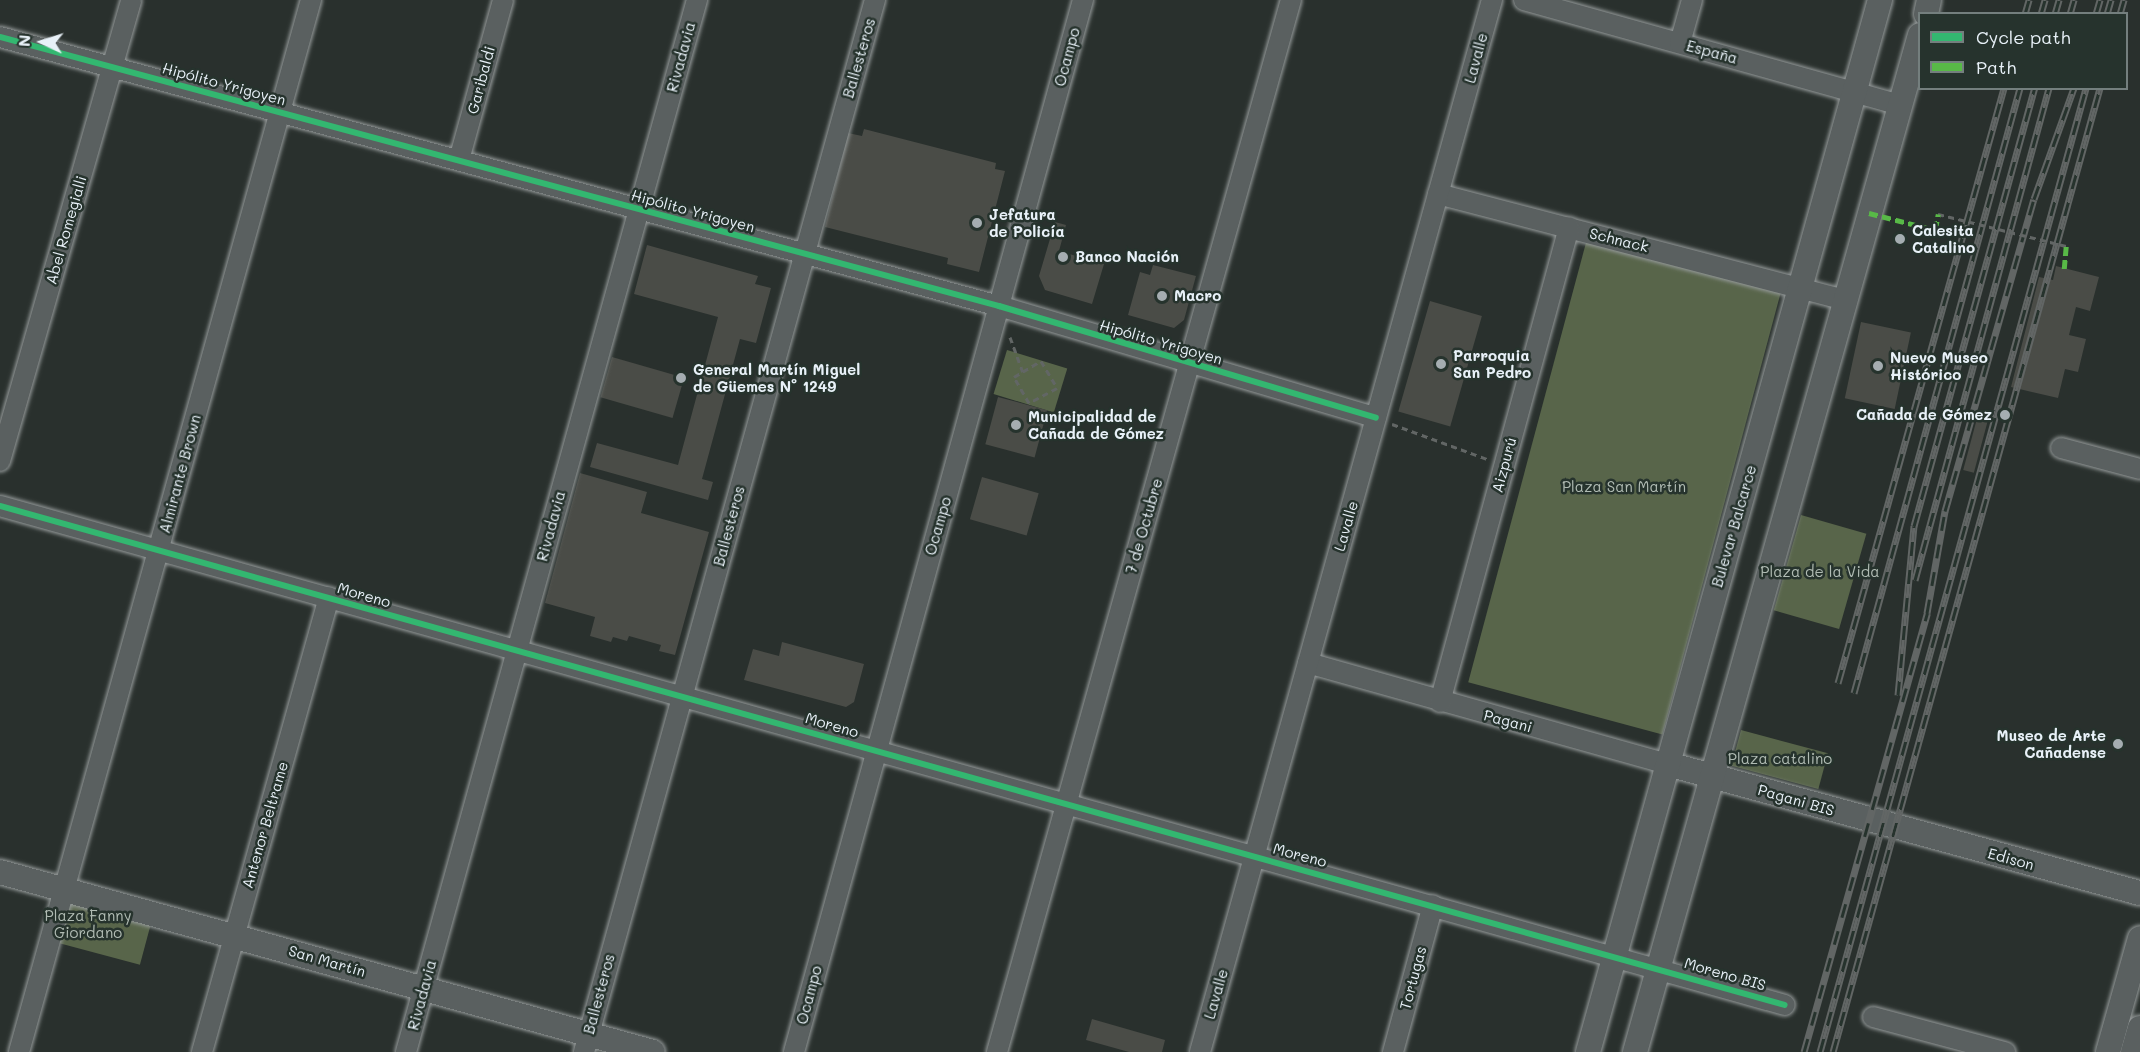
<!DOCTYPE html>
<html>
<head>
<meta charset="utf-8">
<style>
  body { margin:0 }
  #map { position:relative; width:2140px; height:1052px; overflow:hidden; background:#29302d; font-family:Mali,sans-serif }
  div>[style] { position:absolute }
  .green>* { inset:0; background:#58654a; transform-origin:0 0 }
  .building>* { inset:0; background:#4a4c47; transform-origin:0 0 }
  .path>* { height:3px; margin-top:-1.5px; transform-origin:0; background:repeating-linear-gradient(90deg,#626665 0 6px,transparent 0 10.5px) }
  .roads { filter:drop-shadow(0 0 2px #959a9a) drop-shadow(0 0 2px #959a9a) }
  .minor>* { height:20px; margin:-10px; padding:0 10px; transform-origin:10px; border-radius:10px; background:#5a6060 }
  .major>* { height:24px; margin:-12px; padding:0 12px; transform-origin:12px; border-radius:12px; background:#5a6060 }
  .rail>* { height:7px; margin-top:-3.5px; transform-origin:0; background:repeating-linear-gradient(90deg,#26332d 0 14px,#626665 0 28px); box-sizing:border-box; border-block:2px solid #626665 }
  .path-bridge>* { height:3px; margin-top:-1.5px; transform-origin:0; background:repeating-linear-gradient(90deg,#626665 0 6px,transparent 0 10.5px) }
  .quiet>* { height:4.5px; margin-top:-2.25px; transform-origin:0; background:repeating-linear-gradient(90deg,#58b947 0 9px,transparent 0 13.5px) }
  .cycleway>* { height:6px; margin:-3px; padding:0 3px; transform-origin:3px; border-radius:3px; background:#33b770 }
  .dots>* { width:16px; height:16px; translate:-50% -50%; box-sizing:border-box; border:3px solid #26332d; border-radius:50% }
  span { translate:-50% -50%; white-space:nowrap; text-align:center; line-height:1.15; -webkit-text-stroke:5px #26332d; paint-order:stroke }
  .street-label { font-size:15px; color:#e8f1f8 }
  .poi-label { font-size:15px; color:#e8f1f8; font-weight:700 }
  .left { translate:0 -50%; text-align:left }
  .right { translate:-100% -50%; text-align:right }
  .park-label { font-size:15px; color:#b1bcb4 }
  .legend { position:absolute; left:1918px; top:12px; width:210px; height:78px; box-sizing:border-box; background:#26332d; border:2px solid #747f7e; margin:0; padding:8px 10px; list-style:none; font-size:18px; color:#e8f1f8 }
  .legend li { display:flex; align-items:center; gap:12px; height:30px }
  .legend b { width:30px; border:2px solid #747f7e }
  .north { position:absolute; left:12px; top:12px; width:60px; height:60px; -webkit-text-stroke:4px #26332d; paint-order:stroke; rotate:274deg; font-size:16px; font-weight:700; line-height:24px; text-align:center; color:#e8f1f8 }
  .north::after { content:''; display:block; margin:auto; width:21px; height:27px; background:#e8f1f8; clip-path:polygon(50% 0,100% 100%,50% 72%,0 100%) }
</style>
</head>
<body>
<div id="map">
  <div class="green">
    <div style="left:1587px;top:239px;width:201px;height:459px;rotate:15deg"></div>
    <div style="left:1007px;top:350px;width:63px;height:46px;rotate:17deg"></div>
    <div style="left:1801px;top:515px;width:68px;height:99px;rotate:16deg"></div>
    <div style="left:1741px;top:730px;width:90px;height:37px;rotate:15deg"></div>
    <div style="left:66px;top:889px;width:91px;height:54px;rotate:15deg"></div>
  </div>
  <div class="building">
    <div style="clip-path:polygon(864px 129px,996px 163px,995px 169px,1005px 171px,979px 272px,947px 264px,948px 258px,825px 227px,848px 133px,862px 136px)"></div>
    <div style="clip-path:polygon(1055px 222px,1066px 225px,1059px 251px,1104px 264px,1092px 304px,1045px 290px,1039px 276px)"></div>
    <div style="clip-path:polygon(647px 245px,758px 276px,755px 284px,771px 288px,756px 343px,740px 339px,702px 479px,713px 482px,708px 500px,590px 467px,597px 443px,678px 465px,718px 317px,634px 294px)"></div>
    <div style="clip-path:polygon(1153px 265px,1196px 276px,1184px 320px,1174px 328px,1128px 315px,1140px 272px,1150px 275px)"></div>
    <div style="clip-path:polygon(2056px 266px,2099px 277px,2090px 311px,2076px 307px,2069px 335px,2086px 339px,2078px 372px,2065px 369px,2058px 398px,2011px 387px,2039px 277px,2053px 280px)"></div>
    <div style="left:1430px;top:301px;width:54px;height:115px;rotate:16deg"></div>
    <div style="left:1861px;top:322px;width:51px;height:78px;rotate:12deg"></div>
    <div style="left:612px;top:357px;width:75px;height:42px;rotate:16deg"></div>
    <div style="left:998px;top:397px;width:51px;height:49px;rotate:15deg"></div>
    <div style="left:1979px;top:411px;width:11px;height:61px;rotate:15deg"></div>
    <div style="clip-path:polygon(580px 473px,647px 492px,641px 513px,709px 532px,675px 655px,659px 651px,661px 645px,629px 636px,627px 641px,613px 637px,611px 642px,590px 636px,595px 617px,545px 603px)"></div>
    <div style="left:982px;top:477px;width:59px;height:44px;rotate:16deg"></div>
    <div style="clip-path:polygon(782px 642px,864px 664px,854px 702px,846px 707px,744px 680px,753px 649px,779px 656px)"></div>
    <div style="clip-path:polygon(1092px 1019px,1165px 1040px,1162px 1052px,1129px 1052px,1086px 1040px)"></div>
  </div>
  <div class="path">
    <div style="left:1010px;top:337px;width:37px;rotate:70deg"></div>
    <div style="left:1041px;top:361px;width:31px;rotate:59deg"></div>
    <div style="left:1057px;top:388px;width:32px;rotate:152deg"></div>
    <div style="left:1029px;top:403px;width:30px;rotate:-120deg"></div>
    <div style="left:1014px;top:377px;width:31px;rotate:-31deg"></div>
    <div style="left:1392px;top:424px;width:101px;rotate:20.2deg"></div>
  </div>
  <div class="roads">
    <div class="minor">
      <div style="left:1524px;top:0;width:390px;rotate:15.6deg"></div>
      <div style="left:0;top:37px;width:1035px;rotate:15.07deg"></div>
      <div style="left:999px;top:306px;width:393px;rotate:16.5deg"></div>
      <div style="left:1680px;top:43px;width:45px;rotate:-74.4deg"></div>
      <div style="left:459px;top:160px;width:166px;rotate:-74.6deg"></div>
      <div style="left:1438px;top:194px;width:420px;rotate:14.6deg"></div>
      <div style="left:2061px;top:448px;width:82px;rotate:14.9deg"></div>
      <div style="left:0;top:461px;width:479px;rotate:-74.1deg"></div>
      <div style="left:0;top:506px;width:1853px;rotate:15.62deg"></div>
      <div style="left:1308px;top:663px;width:374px;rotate:15.7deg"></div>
      <div style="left:1440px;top:702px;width:492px;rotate:-74.8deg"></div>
      <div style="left:1873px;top:1017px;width:137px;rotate:14.9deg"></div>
      <div style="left:19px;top:1052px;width:1092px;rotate:-74.49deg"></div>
      <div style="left:202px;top:1052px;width:472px;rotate:-74.4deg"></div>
      <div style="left:406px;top:1052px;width:1092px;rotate:-74.54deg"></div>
      <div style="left:584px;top:1052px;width:1092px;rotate:-74.54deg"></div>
      <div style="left:794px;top:1052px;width:1091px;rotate:-74.64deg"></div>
      <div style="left:997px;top:1052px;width:1092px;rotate:-74.39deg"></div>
      <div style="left:1200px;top:1052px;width:1092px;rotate:-74.49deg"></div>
      <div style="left:1393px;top:1052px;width:152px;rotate:-74.8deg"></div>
    </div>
    <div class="major">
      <div style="left:1926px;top:14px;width:14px;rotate:-78deg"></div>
      <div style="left:1668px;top:764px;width:489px;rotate:15.3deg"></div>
      <div style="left:0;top:872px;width:677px;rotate:15.41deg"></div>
      <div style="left:1588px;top:1052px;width:1092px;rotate:-74.49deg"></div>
      <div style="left:1635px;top:1052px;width:1056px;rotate:-74.35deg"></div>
      <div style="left:2108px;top:1052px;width:118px;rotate:-74.3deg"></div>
      <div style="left:2133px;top:1052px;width:25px;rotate:-74deg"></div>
    </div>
  </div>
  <div class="rail">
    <div style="left:2025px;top:14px;width:15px;rotate:-74deg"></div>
    <div style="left:2041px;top:14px;width:15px;rotate:-74deg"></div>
    <div style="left:2055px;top:14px;width:15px;rotate:-74deg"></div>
    <div style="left:2070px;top:14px;width:15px;rotate:-74deg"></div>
    <div style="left:2096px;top:14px;width:15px;rotate:-74deg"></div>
    <div style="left:2107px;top:14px;width:15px;rotate:-74deg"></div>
    <div style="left:2120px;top:14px;width:15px;rotate:-74deg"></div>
    <div style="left:1915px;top:580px;width:510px;rotate:-74.76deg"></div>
    <div style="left:1838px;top:683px;width:618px;rotate:-74.41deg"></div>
    <div style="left:1854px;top:693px;width:627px;rotate:-74.66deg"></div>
    <div style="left:1898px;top:695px;width:170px;rotate:-84.6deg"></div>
    <div style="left:1914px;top:526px;width:454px;rotate:-74.6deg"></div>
    <div style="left:1804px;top:1052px;width:456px;rotate:-74.3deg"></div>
    <div style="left:1927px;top:613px;width:104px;rotate:-80deg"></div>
    <div style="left:1945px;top:511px;width:324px;rotate:-74.1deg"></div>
    <div style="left:2034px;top:199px;width:118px;rotate:-70.2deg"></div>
    <div style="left:1820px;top:1052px;width:1000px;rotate:-74.57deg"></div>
    <div style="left:1833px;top:1052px;width:1000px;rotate:-74.52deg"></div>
  </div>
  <div class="path-bridge">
    <div style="left:1938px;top:214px;width:132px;rotate:14deg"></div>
  </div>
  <div class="quiet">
    <div style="left:1869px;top:213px;width:68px;rotate:14.4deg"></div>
    <div style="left:1935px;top:230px;width:16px;rotate:-79deg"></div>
    <div style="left:2064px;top:269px;width:23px;rotate:-85deg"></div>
  </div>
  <div class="cycleway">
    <div style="left:0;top:37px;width:1035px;rotate:15.07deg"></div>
    <div style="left:999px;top:306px;width:393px;rotate:16.5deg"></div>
    <div style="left:0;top:506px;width:1853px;rotate:15.62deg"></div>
  </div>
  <div class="dots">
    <div style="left:977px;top:223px;background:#a5adb1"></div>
    <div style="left:1900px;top:239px;background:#a5adb1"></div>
    <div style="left:1063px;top:257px;background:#a5adb1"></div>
    <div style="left:1162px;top:296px;background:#a5adb1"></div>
    <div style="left:1441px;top:364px;background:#a5adb1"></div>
    <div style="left:1878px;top:366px;background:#a5adb1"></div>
    <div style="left:681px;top:378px;background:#a5adb1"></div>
    <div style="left:2005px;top:415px;background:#a5adb1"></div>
    <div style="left:1016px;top:425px;background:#a5adb1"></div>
    <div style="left:2118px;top:744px;background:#a5adb1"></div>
  </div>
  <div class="street-label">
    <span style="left:1712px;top:52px;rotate:15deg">España</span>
    <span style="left:681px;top:57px;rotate:-75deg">Rivadavia</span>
    <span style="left:1067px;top:57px;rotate:-75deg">Ocampo</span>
    <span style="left:859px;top:58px;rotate:-74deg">Ballesteros</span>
    <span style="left:1476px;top:58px;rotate:-75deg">Lavalle</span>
    <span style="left:481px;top:80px;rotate:-75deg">Garibaldi</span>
    <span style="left:224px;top:84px;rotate:15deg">Hipólito Yrigoyen</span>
    <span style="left:693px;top:211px;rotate:15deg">Hipólito Yrigoyen</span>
    <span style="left:66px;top:230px;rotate:-74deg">Abel Romegialli</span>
    <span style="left:1619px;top:240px;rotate:14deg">Schnack</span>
    <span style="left:1161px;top:342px;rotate:16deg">Hipólito Yrigoyen</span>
    <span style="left:1504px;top:465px;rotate:-75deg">Aizpurú</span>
    <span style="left:180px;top:474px;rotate:-75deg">Almirante Brown</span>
    <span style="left:551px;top:526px;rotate:-75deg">Rivadavia</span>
    <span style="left:729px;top:526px;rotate:-75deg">Ballesteros</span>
    <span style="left:938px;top:526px;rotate:-74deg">Ocampo</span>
    <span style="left:1144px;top:526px;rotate:-74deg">7 de Octubre</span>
    <span style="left:1346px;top:526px;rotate:-74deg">Lavalle</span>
    <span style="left:1734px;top:526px;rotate:-74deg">Bulevar Balcarce</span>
    <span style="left:364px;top:595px;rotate:16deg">Moreno</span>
    <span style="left:1508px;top:721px;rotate:15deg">Pagani</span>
    <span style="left:832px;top:725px;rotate:16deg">Moreno</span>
    <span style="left:1796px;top:800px;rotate:16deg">Pagani BIS</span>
    <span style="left:265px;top:825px;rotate:-74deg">Antenor Beltrame</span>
    <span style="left:1300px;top:855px;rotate:15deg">Moreno</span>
    <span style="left:2011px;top:859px;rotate:15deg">Edison</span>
    <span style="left:327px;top:961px;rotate:16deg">San Martín</span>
    <span style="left:1725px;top:974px;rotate:16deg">Moreno BIS</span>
    <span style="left:1413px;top:978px;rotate:-75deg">Tortugas</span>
    <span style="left:599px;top:994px;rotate:-75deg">Ballesteros</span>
    <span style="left:1216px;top:994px;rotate:-74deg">Lavalle</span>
    <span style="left:422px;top:995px;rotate:-75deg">Rivadavia</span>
    <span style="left:809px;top:995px;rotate:-75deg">Ocampo</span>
  </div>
  <div class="poi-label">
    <span class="left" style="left:989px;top:223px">Jefatura<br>de Policía</span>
    <span class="left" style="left:1912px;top:239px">Calesita<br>Catalino</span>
    <span class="left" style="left:1075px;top:257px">Banco Nación</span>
    <span class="left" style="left:1174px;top:296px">Macro</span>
    <span class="left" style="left:1453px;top:364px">Parroquia<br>San Pedro</span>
    <span class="left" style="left:1890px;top:366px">Nuevo Museo<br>Histórico</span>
    <span class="left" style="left:693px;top:378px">General Martín Miguel<br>de Güemes N° 1249</span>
    <span class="right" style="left:1992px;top:415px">Cañada de Gómez</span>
    <span class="left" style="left:1028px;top:425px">Municipalidad de<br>Cañada de Gómez</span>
    <span class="right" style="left:2106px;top:744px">Museo de Arte<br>Cañadense</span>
  </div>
  <div class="park-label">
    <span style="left:1624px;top:487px">Plaza San Martín</span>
    <span style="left:1820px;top:572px">Plaza de la Vida</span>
    <span style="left:1780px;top:759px">Plaza catalino</span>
    <span style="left:88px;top:924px">Plaza Fanny<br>Giordano</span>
  </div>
  <ul class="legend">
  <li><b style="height:8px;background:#33b770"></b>Cycle path</li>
  <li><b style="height:8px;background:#58b947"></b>Path</li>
  </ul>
  <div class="north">N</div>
</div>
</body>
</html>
